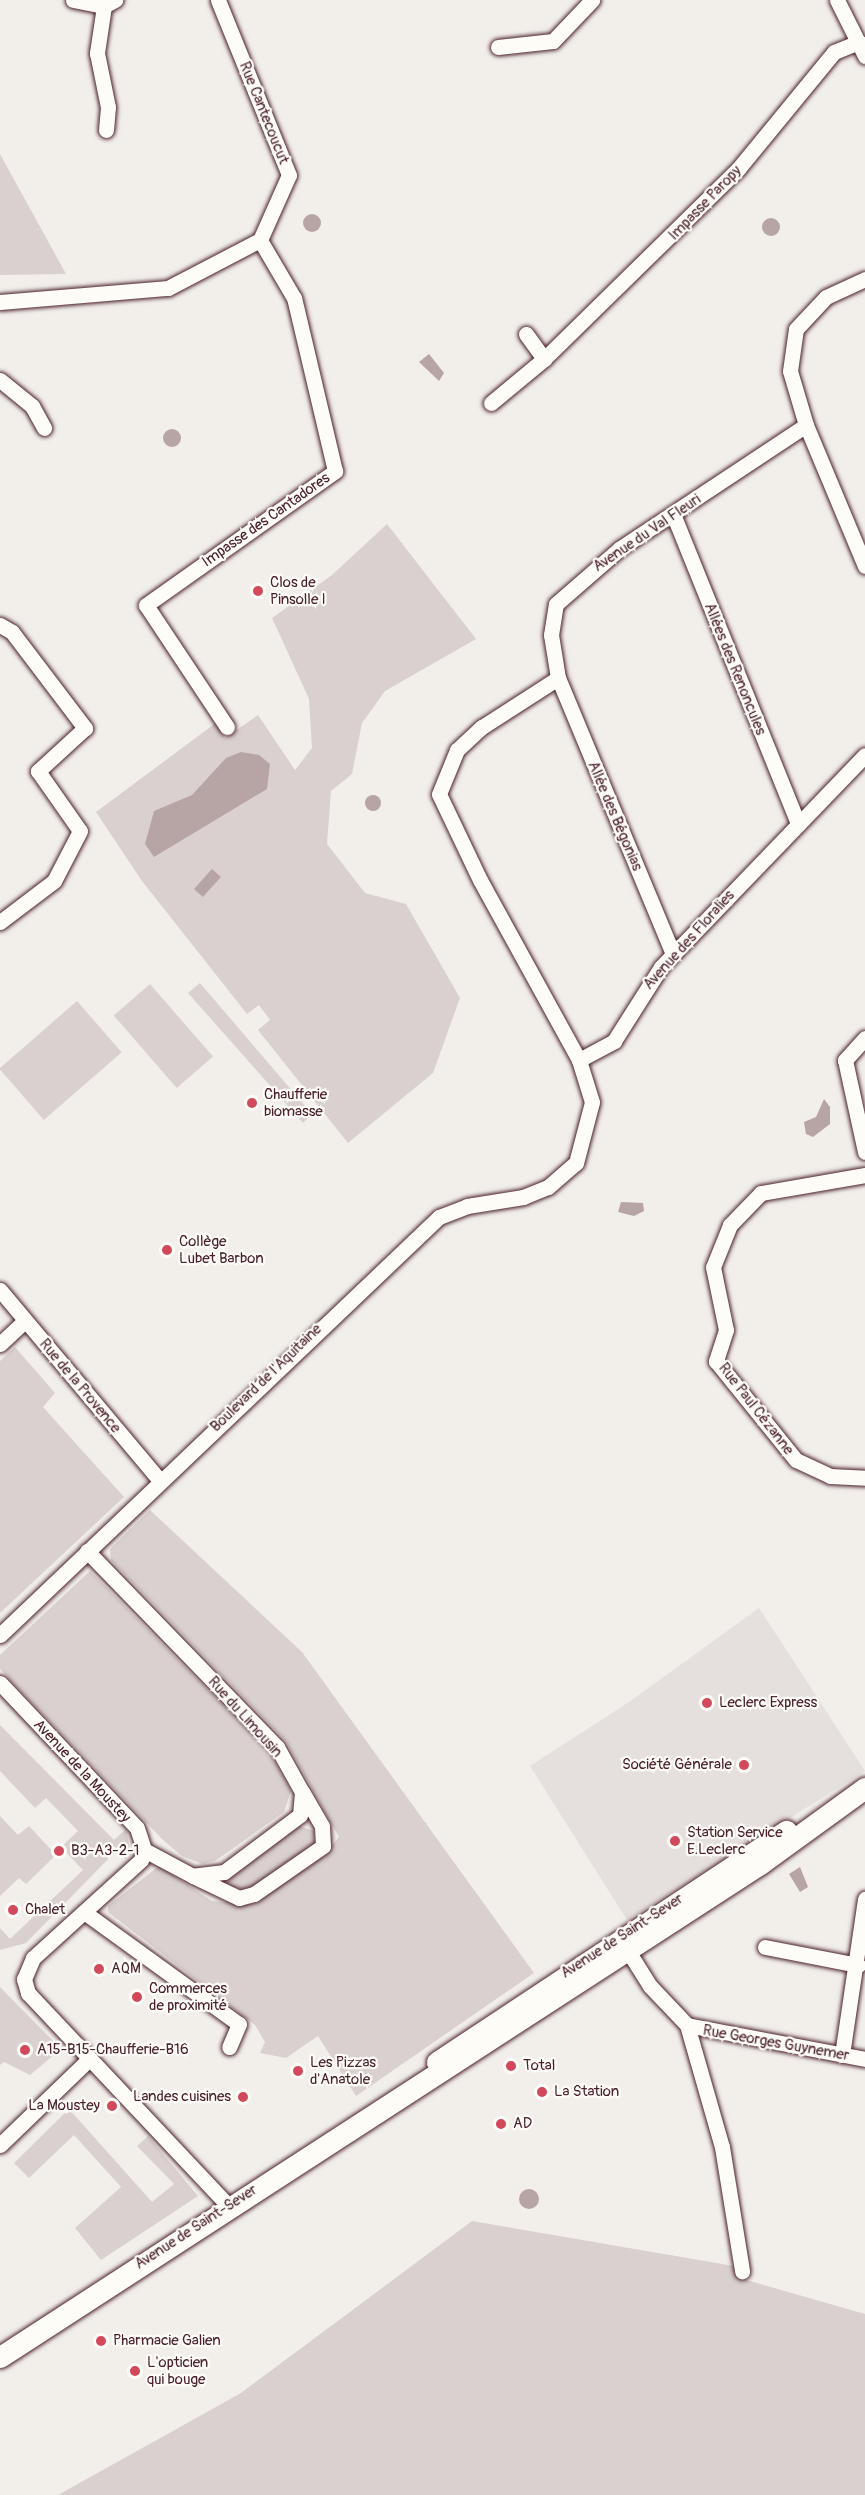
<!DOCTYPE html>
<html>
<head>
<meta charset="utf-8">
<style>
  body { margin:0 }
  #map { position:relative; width:865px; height:2495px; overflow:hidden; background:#f2efeb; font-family:Pangolin,sans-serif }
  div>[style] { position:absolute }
  .built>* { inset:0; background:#e5dfdd }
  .green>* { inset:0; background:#d9d0cf; transform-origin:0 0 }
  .water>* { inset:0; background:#b7a5a6; transform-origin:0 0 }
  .round { border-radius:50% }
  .roads { filter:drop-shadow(0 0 2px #4a1f2b) drop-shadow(0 0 2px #4a1f2b) }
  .minor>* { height:15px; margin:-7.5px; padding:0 7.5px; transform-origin:7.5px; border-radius:7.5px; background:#fdfcf7 }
  .secondary>* { height:21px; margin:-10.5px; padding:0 10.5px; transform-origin:10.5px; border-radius:10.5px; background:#fdfcf7 }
  .dots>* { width:16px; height:16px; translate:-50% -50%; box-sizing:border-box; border:3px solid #fdfcf7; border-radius:50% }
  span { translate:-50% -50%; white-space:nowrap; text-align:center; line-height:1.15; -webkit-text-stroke:4.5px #fdfcf7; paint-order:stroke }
  .street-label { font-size:15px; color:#4a1f2b }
  .poi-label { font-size:15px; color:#4a1f2b }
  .left { translate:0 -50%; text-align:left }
  .right { translate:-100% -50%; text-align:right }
</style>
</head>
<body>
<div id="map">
  <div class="built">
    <div style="clip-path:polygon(759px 1608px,865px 1771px,627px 1920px,530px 1766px,629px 1702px)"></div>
  </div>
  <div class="green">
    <div style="clip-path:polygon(0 154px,66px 274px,0 275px)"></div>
    <div style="clip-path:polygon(387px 524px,476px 639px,385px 691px,362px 723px,352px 774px,331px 791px,327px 844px,365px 893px,406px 904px,460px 998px,433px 1073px,348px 1143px,258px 1030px,270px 1020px,259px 1005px,247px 1014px,142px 881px,96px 812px,217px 722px,225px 738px,258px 715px,295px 770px,312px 748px,309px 699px,272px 618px,332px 575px)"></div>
    <div style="clip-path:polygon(200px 983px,312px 1114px,303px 1123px,188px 993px)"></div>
    <div style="left:150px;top:984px;width:96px;height:48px;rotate:49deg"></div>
    <div style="left:77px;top:1001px;width:68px;height:103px;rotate:49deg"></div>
    <div style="clip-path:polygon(15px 1347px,55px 1393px,43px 1407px,124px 1497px,0 1613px,0 1361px)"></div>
    <div style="clip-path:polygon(150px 1510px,302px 1652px,534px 1973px,356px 2096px,318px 2036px,286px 2058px,260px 2053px,265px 2042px,255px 2025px,108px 1912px,108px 1906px,159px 1866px,212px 1901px,255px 1904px,324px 1855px,339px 1837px,285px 1740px,111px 1560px,110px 1549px)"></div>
    <div style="clip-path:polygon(90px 1571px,268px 1751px,291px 1791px,284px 1812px,215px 1861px,203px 1864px,182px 1856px,163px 1840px,0 1669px,0 1655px)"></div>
    <div style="clip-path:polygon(0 1725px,114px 1840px,126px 1829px,130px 1849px,126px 1859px,117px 1850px,26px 1943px,0 1950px,0 1928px,10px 1939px,83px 1870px,61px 1847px,78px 1831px,46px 1798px,35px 1808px,0 1771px)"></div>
    <div style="clip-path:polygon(0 1816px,18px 1835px,29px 1826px,56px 1855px,26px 1884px,19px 1878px,0 1896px)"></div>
    <div style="clip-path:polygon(299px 1826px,314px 1831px,314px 1845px,249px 1890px,227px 1886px,228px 1876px)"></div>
    <div style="clip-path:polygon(0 1987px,61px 2049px,30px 2075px,4px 2062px,0 2065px)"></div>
    <div style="clip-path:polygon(69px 2109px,152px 2202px,174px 2184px,137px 2146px,148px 2136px,198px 2196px,101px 2260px,75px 2228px,121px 2187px,74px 2135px,29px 2178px,14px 2163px)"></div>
    <div style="clip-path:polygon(472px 2221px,734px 2266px,743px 2279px,865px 2314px,865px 2495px,58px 2495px,241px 2393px)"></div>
  </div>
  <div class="water">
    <div class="round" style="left:303px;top:214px;width:18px;height:18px"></div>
    <div class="round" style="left:762px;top:218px;width:18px;height:18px"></div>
    <div style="clip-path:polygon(429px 354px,444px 373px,439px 381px,419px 362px)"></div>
    <div class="round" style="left:163px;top:429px;width:18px;height:18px"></div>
    <div style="clip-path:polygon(241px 752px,259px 755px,270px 764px,267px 789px,154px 857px,145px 844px,154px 811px,192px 795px,226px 758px)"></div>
    <div class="round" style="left:365px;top:795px;width:16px;height:16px"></div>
    <div style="left:212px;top:869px;width:12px;height:27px;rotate:42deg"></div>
    <div style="clip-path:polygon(824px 1099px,830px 1107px,830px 1124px,813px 1137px,806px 1134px,804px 1122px,816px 1117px)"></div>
    <div style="clip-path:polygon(621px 1202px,643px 1203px,644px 1211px,634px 1216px,618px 1212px)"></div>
    <div style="clip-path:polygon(800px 1867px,808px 1887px,800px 1892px,789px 1874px)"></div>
    <div class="round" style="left:519px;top:2189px;width:20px;height:20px"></div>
  </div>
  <div class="roads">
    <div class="minor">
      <div style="left:73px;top:0;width:32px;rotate:11deg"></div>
      <div style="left:104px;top:6px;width:13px;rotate:-29deg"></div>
      <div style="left:837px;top:0;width:63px;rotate:63.4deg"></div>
      <div style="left:104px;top:6px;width:48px;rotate:98.5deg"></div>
      <div style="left:97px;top:53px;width:55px;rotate:78.5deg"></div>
      <div style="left:108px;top:107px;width:23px;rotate:95deg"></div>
      <div style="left:498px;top:47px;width:55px;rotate:-6.2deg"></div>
      <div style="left:553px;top:41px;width:57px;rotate:-46.4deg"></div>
      <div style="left:0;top:302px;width:169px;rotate:-4.8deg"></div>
      <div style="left:168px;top:288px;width:104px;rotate:-27.6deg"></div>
      <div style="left:260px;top:240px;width:71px;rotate:-66deg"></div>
      <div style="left:289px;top:175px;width:189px;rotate:-112.1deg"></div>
      <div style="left:526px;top:334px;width:31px;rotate:54deg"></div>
      <div style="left:544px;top:359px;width:272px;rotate:-44.4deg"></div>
      <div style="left:738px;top:169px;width:151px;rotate:-50.6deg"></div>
      <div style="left:834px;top:52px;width:27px;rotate:-22deg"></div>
      <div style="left:0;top:380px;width:41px;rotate:39.1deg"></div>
      <div style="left:32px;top:406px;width:25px;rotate:61deg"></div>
      <div style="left:491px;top:403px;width:69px;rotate:-39.7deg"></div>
      <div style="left:806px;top:425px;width:153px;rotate:67.3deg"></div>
      <div style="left:673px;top:514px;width:334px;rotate:68deg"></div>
      <div style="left:0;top:625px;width:14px;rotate:30deg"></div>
      <div style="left:12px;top:632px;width:121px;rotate:52.8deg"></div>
      <div style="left:85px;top:728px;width:64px;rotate:137.5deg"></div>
      <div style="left:38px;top:771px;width:73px;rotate:55deg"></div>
      <div style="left:80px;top:831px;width:56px;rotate:117.5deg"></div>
      <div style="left:54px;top:881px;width:68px;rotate:142.8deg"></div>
      <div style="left:227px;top:727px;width:146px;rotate:-123.6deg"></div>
      <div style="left:146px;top:605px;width:232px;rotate:-35.3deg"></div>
      <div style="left:335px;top:471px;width:178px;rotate:-103.3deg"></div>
      <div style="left:294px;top:298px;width:67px;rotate:-120.4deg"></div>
      <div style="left:673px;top:954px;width:299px;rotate:-112.6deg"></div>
      <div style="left:558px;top:678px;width:44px;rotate:-99.2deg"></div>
      <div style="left:551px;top:635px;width:31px;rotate:-81deg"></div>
      <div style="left:556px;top:604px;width:84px;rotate:-41.1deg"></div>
      <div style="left:619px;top:549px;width:224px;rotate:-33.5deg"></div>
      <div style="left:806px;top:425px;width:56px;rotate:-106.5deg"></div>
      <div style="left:790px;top:371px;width:42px;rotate:-81.9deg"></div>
      <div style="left:796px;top:329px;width:44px;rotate:-46.8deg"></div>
      <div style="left:826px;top:297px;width:43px;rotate:-24.8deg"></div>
      <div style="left:865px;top:1038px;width:30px;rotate:132deg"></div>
      <div style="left:845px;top:1060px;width:94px;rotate:77.7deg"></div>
      <div style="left:579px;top:1060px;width:40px;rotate:-28deg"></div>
      <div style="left:614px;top:1041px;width:88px;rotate:-57.6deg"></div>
      <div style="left:661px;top:967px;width:294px;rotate:-46.1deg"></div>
      <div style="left:865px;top:1175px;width:106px;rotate:170.2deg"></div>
      <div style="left:761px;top:1193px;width:45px;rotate:134.1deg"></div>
      <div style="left:730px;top:1225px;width:45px;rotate:112deg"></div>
      <div style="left:713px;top:1267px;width:64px;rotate:78.3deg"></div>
      <div style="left:726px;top:1330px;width:33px;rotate:108deg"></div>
      <div style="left:716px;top:1361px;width:127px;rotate:51.1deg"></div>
      <div style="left:796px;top:1460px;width:38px;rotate:25deg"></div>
      <div style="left:830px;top:1476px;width:35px;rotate:3deg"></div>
      <div style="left:0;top:1290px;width:249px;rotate:50deg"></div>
      <div style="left:0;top:1344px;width:34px;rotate:-43deg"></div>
      <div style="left:87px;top:1551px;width:273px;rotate:45.9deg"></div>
      <div style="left:277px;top:1747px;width:51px;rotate:60.9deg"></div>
      <div style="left:302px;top:1792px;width:23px;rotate:95deg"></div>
      <div style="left:300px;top:1815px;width:95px;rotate:143.1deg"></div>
      <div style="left:224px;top:1872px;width:31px;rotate:173deg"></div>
      <div style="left:193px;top:1876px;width:55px;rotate:-152deg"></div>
      <div style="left:0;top:1635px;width:606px;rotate:-43.6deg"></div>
      <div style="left:439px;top:1217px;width:30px;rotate:-21deg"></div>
      <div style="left:467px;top:1206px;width:57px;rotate:-9.1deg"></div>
      <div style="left:523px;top:1197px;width:27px;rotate:-22deg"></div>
      <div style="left:548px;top:1187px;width:37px;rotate:-41deg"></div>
      <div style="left:576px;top:1163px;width:63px;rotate:-75.3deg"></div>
      <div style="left:592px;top:1102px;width:44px;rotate:-107.2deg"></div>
      <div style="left:579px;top:1060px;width:205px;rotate:-118.8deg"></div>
      <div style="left:480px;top:880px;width:95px;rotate:-115.5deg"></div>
      <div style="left:439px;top:794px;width:48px;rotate:-67.8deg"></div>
      <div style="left:457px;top:750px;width:34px;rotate:-43deg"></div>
      <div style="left:482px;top:727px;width:90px;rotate:-32.8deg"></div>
      <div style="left:0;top:1683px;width:199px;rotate:46.6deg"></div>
      <div style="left:137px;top:1828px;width:23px;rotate:72deg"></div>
      <div style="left:144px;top:1850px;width:10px;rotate:107deg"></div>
      <div style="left:141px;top:1860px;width:146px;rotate:137.8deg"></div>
      <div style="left:33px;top:1958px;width:23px;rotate:113deg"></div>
      <div style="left:24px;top:1979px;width:15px;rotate:74deg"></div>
      <div style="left:28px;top:1993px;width:291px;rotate:46.7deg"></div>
      <div style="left:193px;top:1876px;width:51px;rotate:25.6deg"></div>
      <div style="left:239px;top:1898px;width:16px;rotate:-15deg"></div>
      <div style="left:254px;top:1894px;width:84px;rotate:-34.8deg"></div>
      <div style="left:323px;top:1846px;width:20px;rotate:-93deg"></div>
      <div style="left:322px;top:1826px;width:39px;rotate:-120deg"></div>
      <div style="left:84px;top:1912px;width:191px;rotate:35.9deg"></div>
      <div style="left:239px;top:2024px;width:25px;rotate:113deg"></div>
      <div style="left:628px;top:1941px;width:10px;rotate:90deg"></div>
      <div style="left:628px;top:1951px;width:41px;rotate:57.8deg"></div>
      <div style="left:650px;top:1986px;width:54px;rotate:46.5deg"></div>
      <div style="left:687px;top:2025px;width:181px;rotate:10.8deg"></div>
      <div style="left:765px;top:1947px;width:95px;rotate:11deg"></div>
      <div style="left:687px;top:2025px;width:127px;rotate:74deg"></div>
      <div style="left:722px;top:2147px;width:126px;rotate:80.8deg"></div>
      <div style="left:842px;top:2055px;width:158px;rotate:-81.6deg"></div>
      <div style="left:0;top:2145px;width:124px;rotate:-44deg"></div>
    </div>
    <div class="secondary">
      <div style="left:437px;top:2062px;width:419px;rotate:-33.5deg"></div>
      <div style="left:0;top:2357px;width:906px;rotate:-32.97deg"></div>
      <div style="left:760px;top:1864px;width:130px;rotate:-35.9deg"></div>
    </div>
  </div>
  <div class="dots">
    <div style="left:258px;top:591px;background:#d1495b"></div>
    <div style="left:252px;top:1103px;background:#d1495b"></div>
    <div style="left:167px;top:1250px;background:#d1495b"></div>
    <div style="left:707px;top:1703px;background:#d1495b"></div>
    <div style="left:744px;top:1765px;background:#d1495b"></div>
    <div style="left:675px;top:1841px;background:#d1495b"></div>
    <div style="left:59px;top:1851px;background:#d1495b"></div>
    <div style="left:13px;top:1910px;background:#d1495b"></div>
    <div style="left:99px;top:1969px;background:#d1495b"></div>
    <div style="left:137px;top:1997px;background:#d1495b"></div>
    <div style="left:25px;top:2050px;background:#d1495b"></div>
    <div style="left:511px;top:2066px;background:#d1495b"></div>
    <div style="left:298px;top:2071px;background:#d1495b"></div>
    <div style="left:542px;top:2092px;background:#d1495b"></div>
    <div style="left:243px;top:2097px;background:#d1495b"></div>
    <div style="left:112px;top:2106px;background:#d1495b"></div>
    <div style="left:501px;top:2124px;background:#d1495b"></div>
    <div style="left:101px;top:2341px;background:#d1495b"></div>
    <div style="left:135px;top:2371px;background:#d1495b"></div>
  </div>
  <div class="street-label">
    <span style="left:264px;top:113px;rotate:68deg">Rue Cantecoucut</span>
    <span style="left:705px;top:203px;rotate:-46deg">Impasse Paropy</span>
    <span style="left:266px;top:520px;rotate:-35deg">Impasse des Cantadores</span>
    <span style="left:647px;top:533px;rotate:-34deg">Avenue du Val Fleuri</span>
    <span style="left:735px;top:669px;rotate:68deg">Allées des Renoncules</span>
    <span style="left:615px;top:816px;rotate:67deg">Allée des Bégonias</span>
    <span style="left:689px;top:940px;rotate:-48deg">Avenue des Floralies</span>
    <span style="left:266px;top:1378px;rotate:-44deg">Boulevard de l'Aquitaine</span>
    <span style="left:80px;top:1386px;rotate:50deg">Rue de la Provence</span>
    <span style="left:756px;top:1409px;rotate:52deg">Rue Paul Cézanne</span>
    <span style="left:245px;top:1717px;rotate:48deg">Rue du Limousin</span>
    <span style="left:82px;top:1771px;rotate:47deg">Avenue de la Moustey</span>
    <span style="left:622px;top:1936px;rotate:-33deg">Avenue de Saint-Sever</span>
    <span style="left:776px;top:2043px;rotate:10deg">Rue Georges Guynemer</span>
    <span style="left:196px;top:2227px;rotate:-33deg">Avenue de Saint-Sever</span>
  </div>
  <div class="poi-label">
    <span class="left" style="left:270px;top:591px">Clos de<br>Pinsolle I</span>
    <span class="left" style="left:264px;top:1103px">Chaufferie<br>biomasse</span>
    <span class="left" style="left:179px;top:1250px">Collège<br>Lubet Barbon</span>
    <span class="left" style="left:719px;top:1703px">Leclerc Express</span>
    <span class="right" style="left:732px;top:1765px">Société Générale</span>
    <span class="left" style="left:687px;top:1841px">Station Service<br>E.Leclerc</span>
    <span class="left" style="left:71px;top:1851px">B3-A3-2-1</span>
    <span class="left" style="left:25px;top:1910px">Chalet</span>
    <span class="left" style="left:111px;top:1969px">AQM</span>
    <span class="left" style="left:149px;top:1997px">Commerces<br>de proximité</span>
    <span class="left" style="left:37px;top:2050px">A15-B15-Chaufferie-B16</span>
    <span class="left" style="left:310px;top:2071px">Les Pizzas<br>d'Anatole</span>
    <span class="left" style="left:523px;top:2066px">Total</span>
    <span class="left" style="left:554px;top:2092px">La Station</span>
    <span class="right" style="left:231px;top:2097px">Landes cuisines</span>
    <span class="right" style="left:100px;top:2106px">La Moustey</span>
    <span class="left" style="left:513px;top:2124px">AD</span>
    <span class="left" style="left:113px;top:2341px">Pharmacie Galien</span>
    <span class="left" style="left:147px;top:2371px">L'opticien<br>qui bouge</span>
  </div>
</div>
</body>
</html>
